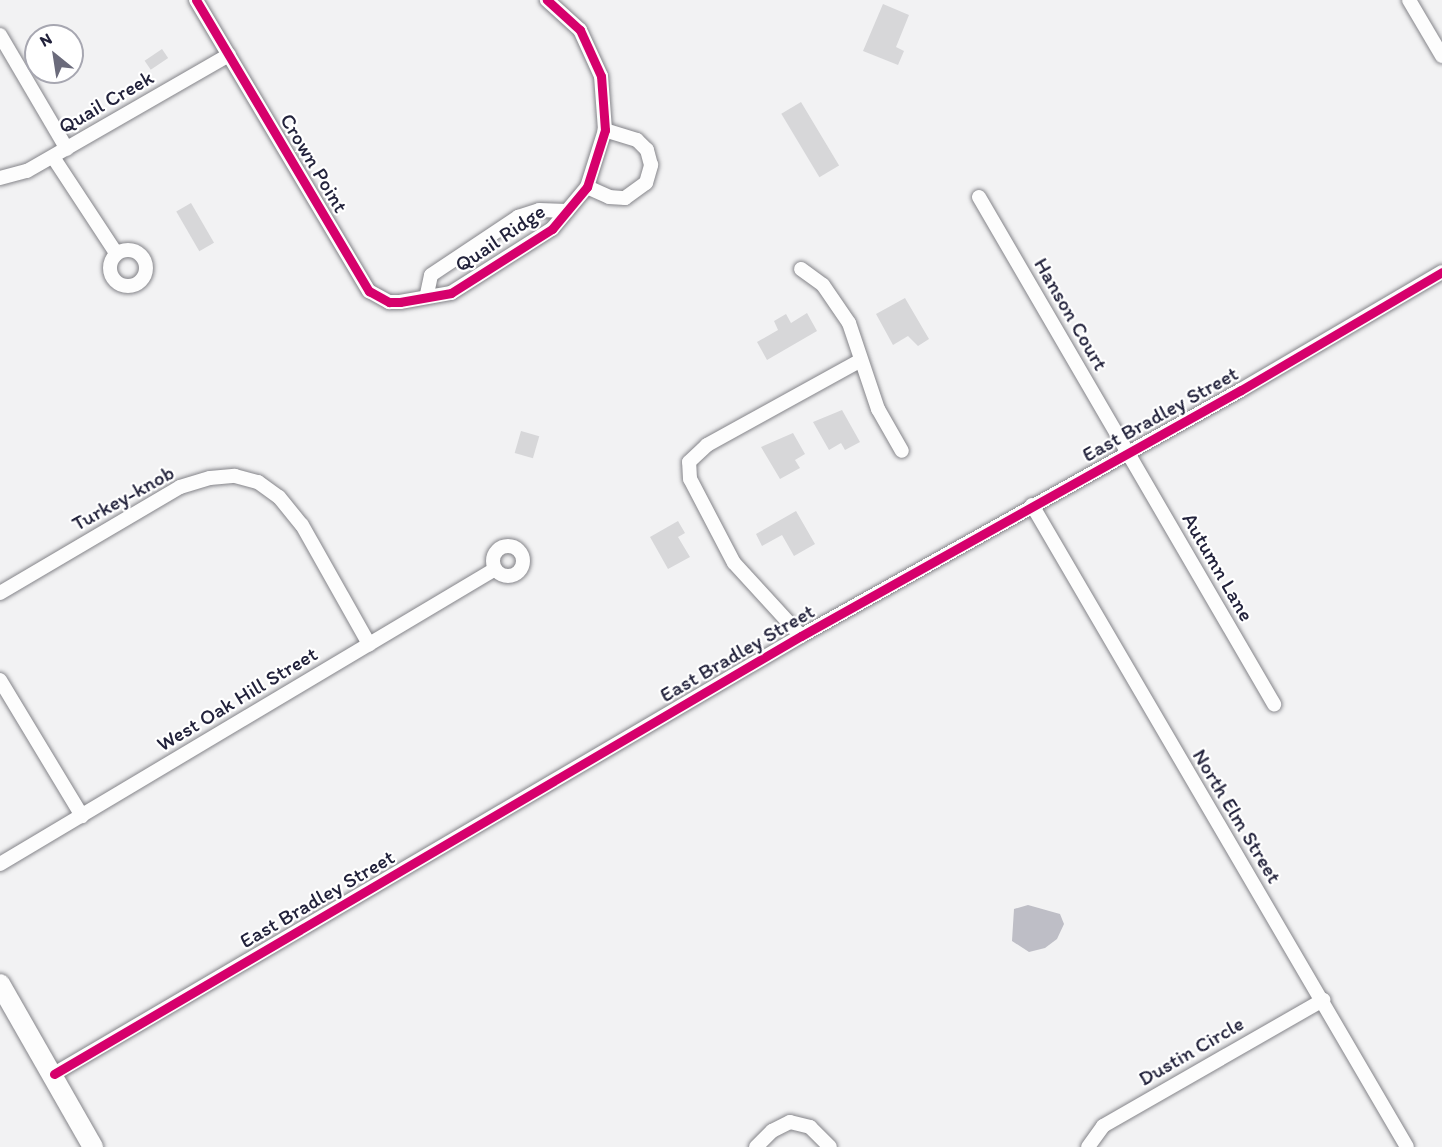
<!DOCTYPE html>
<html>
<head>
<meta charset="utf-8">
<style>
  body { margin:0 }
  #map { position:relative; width:1442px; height:1147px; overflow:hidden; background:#f2f2f3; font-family:Itim,sans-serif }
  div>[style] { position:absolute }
  .water>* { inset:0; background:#bebec6 }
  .building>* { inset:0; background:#d7d7d9; transform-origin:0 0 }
  .roads { filter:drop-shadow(0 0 2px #848489) drop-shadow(0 0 2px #848489) }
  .street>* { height:14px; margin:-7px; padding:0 7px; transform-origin:7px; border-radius:7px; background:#fdfdfd }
  .street>.ring { margin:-7px; padding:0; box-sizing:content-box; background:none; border:14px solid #fdfdfd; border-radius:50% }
  .secondary>* { height:20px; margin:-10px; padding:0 10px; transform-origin:10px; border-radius:10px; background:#fdfdfd }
  .cycleway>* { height:9px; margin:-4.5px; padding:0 4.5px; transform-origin:4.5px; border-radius:4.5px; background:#d6006c }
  span { translate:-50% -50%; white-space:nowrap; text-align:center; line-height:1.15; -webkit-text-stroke:4.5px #fff; paint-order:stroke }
  .street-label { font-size:21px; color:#22223b }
  .north { position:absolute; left:24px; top:24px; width:60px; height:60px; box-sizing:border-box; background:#fff; border:2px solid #a7a7b1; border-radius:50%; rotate:330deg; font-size:16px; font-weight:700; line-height:24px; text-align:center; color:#22223b }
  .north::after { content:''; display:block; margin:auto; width:21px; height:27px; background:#6b6b7b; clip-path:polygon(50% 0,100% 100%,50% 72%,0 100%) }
</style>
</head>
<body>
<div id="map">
  <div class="water">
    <div style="clip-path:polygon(1028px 905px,1060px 914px,1064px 924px,1057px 939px,1045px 948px,1029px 952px,1012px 941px,1014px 909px)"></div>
  </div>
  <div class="building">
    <div style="clip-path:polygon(883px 4px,909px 15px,896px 47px,904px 51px,898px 65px,863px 51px)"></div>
    <div style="left:162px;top:49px;width:11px;height:21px;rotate:56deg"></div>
    <div style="left:801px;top:102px;width:74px;height:23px;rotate:59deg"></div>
    <div style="left:191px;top:203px;width:46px;height:17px;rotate:60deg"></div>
    <div style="clip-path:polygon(905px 298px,929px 339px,918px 346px,908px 336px,893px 345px,876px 314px)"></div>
    <div style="clip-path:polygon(807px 313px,817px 331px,767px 360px,757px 342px,778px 330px,774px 321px,786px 314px,791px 323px)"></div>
    <div style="clip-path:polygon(842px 410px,860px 442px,845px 450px,841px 443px,829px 450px,813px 422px)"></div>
    <div style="left:521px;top:431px;width:19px;height:23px;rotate:16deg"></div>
    <div style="clip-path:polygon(793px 433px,805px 454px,795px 460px,800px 468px,780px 479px,761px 447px)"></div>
    <div style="clip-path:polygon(796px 511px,815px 544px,794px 556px,782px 535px,762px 546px,756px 534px)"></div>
    <div style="clip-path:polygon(678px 521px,685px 533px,678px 537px,690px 557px,668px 569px,650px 537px)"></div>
  </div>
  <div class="roads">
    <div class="street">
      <div style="left:196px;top:0;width:339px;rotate:59.3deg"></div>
      <div style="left:369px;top:291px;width:23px;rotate:29deg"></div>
      <div style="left:389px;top:302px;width:11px"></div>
      <div style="left:400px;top:302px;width:52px;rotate:-10deg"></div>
      <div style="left:451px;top:293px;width:120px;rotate:-32.4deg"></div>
      <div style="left:552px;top:229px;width:55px;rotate:-50.2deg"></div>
      <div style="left:587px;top:187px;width:60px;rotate:-72.5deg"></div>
      <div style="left:605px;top:130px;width:54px;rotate:-94.2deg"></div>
      <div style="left:601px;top:76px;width:51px;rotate:-114.5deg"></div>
      <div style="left:580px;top:30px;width:45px;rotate:-137.7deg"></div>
      <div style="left:1409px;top:0;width:65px;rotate:59.5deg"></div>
      <div style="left:0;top:35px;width:132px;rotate:59.6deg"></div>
      <div style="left:53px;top:157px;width:115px;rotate:56.7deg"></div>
      <div style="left:0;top:178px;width:28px;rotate:-15deg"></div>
      <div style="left:27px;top:171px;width:233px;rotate:-29.9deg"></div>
      <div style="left:587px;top:187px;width:24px;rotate:24deg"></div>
      <div style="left:609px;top:197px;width:16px;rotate:4deg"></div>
      <div style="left:625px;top:198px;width:26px;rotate:-36deg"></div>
      <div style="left:646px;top:183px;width:19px;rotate:-74deg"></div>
      <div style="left:651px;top:165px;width:16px;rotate:-105deg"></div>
      <div style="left:647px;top:150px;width:14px;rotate:-135deg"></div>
      <div style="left:637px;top:140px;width:34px;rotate:-163deg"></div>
      <div style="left:979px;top:197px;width:587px;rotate:59.81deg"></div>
      <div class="ring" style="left:110px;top:250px;width:22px;height:22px"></div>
      <div style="left:801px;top:269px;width:27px;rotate:36deg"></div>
      <div style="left:823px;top:285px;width:46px;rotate:55.6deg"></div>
      <div style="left:849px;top:323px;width:91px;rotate:71.4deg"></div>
      <div style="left:878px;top:409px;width:48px;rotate:60.3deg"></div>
      <div style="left:427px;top:294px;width:19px;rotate:-78deg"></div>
      <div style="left:431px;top:275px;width:105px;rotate:-33.7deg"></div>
      <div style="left:518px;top:217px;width:22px;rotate:-18deg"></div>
      <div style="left:539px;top:210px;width:28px;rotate:2deg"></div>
      <div style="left:1032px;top:505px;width:743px;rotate:59.71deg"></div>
      <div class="ring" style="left:493px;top:546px;width:16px;height:16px"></div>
      <div style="left:0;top:593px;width:209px;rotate:-30.5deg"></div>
      <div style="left:180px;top:487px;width:31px;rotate:-17deg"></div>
      <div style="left:210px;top:478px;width:25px;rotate:-5deg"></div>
      <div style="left:235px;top:476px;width:24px;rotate:15deg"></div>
      <div style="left:258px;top:482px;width:26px;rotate:36deg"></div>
      <div style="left:279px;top:497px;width:36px;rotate:51deg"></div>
      <div style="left:302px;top:525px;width:137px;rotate:60.6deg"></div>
      <div style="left:801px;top:636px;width:99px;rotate:-132.5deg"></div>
      <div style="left:734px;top:563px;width:95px;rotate:-117.6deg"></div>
      <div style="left:690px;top:479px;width:17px;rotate:-93deg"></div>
      <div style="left:689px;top:462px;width:25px;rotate:-43deg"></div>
      <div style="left:707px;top:445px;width:174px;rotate:-28.9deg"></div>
      <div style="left:0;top:680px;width:159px;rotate:58.9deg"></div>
      <div style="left:0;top:864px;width:576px;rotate:-30.79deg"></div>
      <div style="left:54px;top:1074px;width:866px;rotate:-30.39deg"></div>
      <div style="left:801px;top:636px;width:504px;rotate:-29.21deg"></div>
      <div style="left:1241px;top:390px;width:233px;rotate:-30.4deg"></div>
      <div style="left:756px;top:1147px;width:23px;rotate:-45deg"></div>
      <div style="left:772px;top:1131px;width:20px;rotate:-27deg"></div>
      <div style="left:790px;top:1122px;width:21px;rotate:14deg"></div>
      <div style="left:810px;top:1127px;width:28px;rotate:45deg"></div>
      <div style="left:1088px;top:1147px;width:26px;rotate:-54deg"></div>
      <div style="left:1103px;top:1126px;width:254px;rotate:-29.8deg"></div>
    </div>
    <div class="secondary">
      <div style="left:0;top:984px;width:188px;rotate:60.3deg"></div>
    </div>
  </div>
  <div class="cycleway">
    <div style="left:196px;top:0;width:339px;rotate:59.3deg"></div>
    <div style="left:369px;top:291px;width:23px;rotate:29deg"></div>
    <div style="left:389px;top:302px;width:11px"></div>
    <div style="left:400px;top:302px;width:52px;rotate:-10deg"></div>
    <div style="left:451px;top:293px;width:120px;rotate:-32.4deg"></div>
    <div style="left:552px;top:229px;width:55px;rotate:-50.2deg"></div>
    <div style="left:587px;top:187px;width:60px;rotate:-72.5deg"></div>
    <div style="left:605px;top:130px;width:54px;rotate:-94.2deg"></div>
    <div style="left:601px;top:76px;width:51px;rotate:-114.5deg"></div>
    <div style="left:580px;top:30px;width:45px;rotate:-137.7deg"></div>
    <div style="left:54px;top:1074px;width:866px;rotate:-30.39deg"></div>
    <div style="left:801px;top:636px;width:504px;rotate:-29.21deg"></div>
    <div style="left:1241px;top:390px;width:233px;rotate:-30.4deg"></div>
  </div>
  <div class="street-label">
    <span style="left:106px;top:102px;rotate:-30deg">Quail Creek</span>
    <span style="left:314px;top:163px;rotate:59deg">Crown Point</span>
    <span style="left:500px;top:238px;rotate:-34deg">Quail Ridge</span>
    <span style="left:1071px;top:314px;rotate:60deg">Hanson Court</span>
    <span style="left:1160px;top:414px;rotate:-29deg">East Bradley Street</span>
    <span style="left:123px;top:498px;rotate:-29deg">Turkey-knob</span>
    <span style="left:1218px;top:567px;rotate:60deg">Autumn Lane</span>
    <span style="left:737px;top:653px;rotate:-30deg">East Bradley Street</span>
    <span style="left:237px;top:699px;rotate:-31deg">West Oak Hill Street</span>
    <span style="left:1237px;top:816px;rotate:59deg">North Elm Street</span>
    <span style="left:317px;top:899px;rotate:-30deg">East Bradley Street</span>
    <span style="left:1191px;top:1051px;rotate:-30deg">Dustin Circle</span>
  </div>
  <div class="north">N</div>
</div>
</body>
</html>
